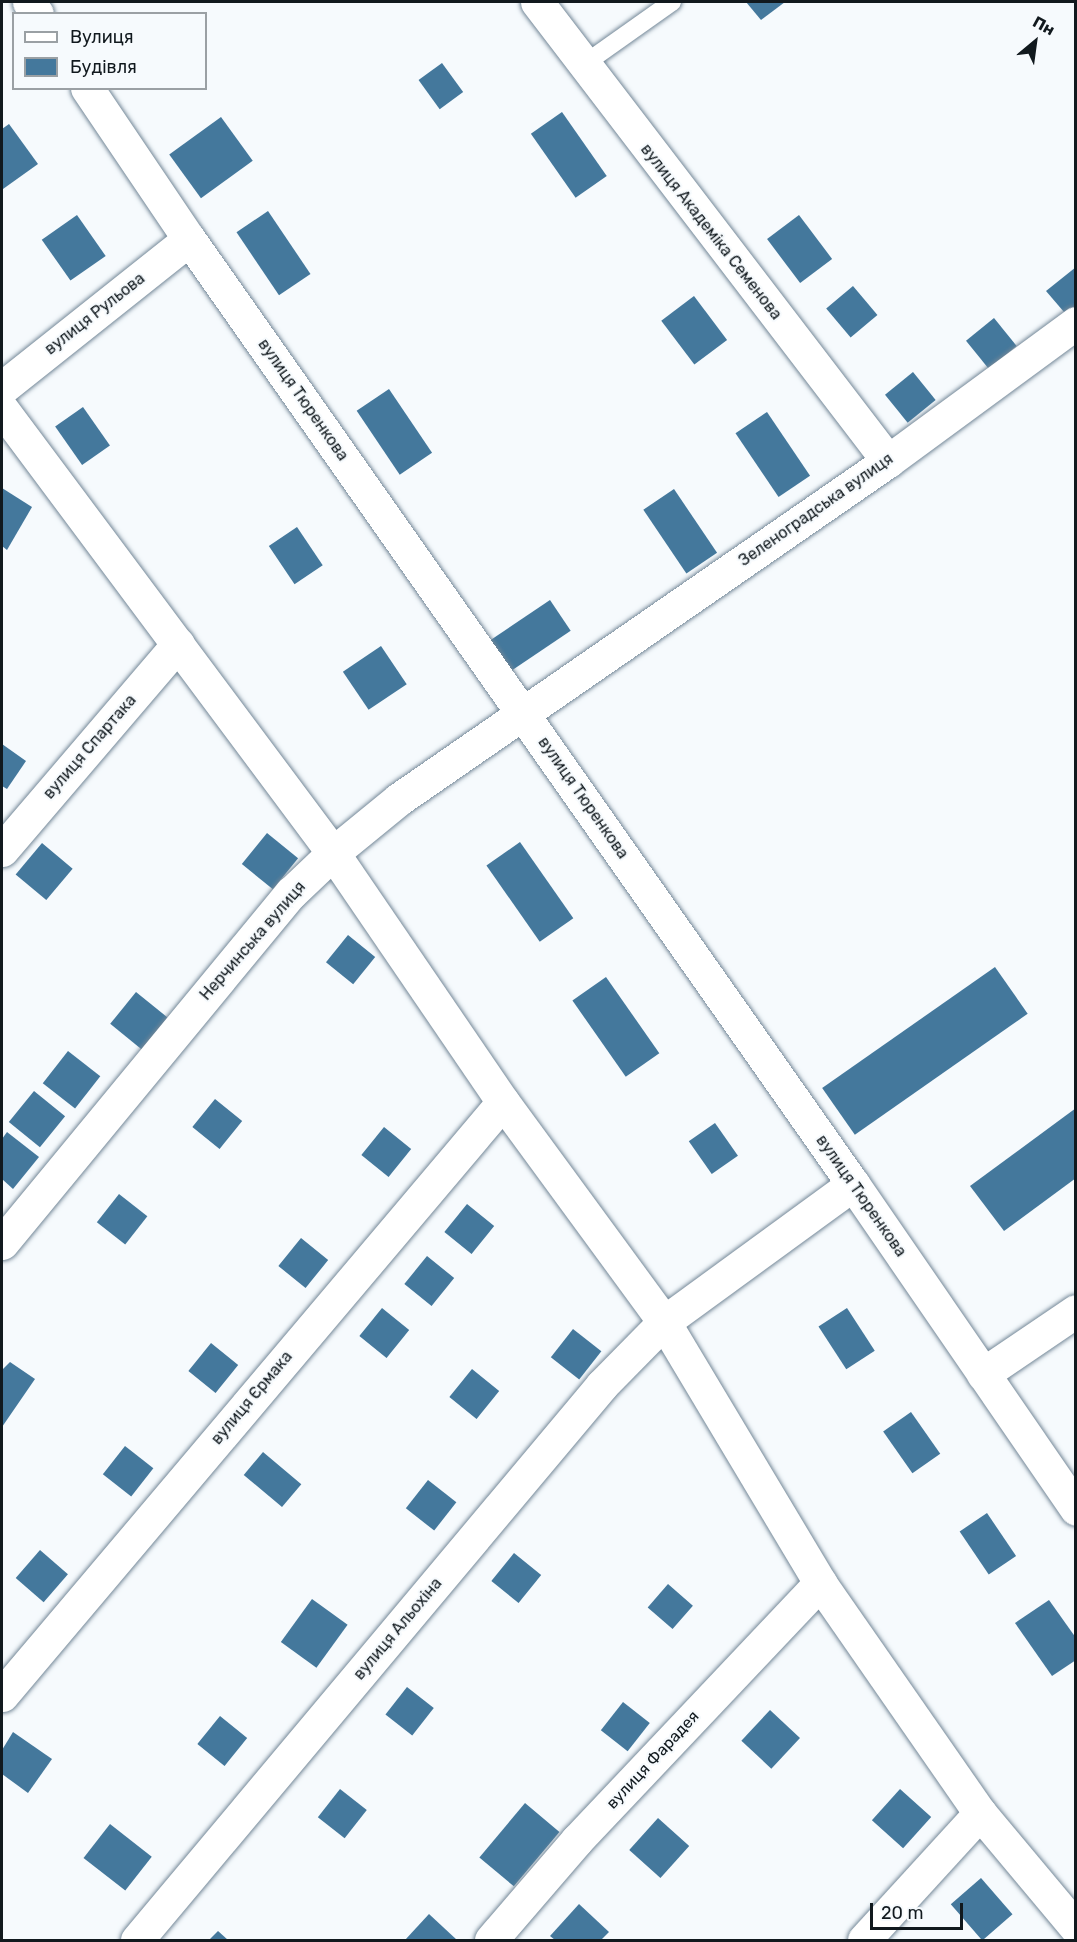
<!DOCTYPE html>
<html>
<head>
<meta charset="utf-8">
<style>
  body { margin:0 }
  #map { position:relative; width:1077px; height:1942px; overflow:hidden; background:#f6fafd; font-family:Rubik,sans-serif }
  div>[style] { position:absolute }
  .building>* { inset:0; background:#44789c; transform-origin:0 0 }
  .roads { filter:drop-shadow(0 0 2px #748898) drop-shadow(0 0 2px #748898) }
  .service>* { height:18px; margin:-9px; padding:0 9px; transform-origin:9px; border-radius:9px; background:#fff }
  .minor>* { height:33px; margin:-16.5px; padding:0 16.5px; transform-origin:16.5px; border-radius:16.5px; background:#fff }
  .tertiary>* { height:33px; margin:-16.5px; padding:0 16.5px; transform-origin:16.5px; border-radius:16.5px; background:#fff }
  span { translate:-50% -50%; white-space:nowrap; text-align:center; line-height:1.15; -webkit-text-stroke:4.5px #f6fafd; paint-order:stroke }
  .street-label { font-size:16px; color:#11191e }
  .frame { position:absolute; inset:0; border:3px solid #11191e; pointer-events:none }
  .legend { position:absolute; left:12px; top:12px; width:195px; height:78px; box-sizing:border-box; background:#f6fafd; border:2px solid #9aa0a4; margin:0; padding:8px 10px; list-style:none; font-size:18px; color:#11191e }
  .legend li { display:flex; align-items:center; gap:12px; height:30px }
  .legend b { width:30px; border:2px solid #9aa0a4 }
  .north { position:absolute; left:1005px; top:12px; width:60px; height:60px; -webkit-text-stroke:4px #f6fafd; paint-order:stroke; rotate:29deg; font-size:16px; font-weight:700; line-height:24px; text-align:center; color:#11191e }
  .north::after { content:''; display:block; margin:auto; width:21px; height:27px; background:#11191e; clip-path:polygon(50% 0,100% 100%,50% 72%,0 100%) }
  .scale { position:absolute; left:870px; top:1903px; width:93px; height:27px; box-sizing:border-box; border:3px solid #11191e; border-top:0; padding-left:8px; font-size:18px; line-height:21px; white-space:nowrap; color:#11191e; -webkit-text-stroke:4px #f6fafd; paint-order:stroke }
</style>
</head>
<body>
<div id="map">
  <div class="building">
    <div style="clip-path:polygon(746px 2px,785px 2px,761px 20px)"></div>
    <div style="left:442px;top:63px;width:36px;height:29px;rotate:54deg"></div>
    <div style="left:562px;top:112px;width:78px;height:38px;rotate:55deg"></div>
    <div style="left:221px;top:117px;width:54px;height:64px;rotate:54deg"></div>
    <div style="clip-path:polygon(9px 124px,38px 164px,3px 189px,2px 129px)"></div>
    <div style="left:268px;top:211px;width:76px;height:38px;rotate:56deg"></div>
    <div style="left:77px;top:215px;width:50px;height:43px;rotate:55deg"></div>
    <div style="left:799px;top:215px;width:55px;height:40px;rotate:53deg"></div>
    <div style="clip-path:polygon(1076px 267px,1076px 314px,1070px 319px,1046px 291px)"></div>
    <div style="left:853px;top:286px;width:38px;height:35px;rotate:50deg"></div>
    <div style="left:694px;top:296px;width:55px;height:41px;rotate:53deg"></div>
    <div style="left:994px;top:318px;width:36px;height:36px;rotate:51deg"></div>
    <div style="left:913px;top:372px;width:36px;height:36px;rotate:51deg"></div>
    <div style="left:389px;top:389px;width:77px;height:39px;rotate:56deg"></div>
    <div style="left:83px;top:407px;width:47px;height:34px;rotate:55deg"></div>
    <div style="left:767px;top:412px;width:77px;height:38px;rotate:56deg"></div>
    <div style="clip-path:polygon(2px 488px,32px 507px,7px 550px,2px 546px)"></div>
    <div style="left:674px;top:489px;width:77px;height:37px;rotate:56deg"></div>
    <div style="left:297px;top:527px;width:46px;height:34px;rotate:56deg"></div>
    <div style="left:550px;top:600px;width:37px;height:77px;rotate:56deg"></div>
    <div style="left:381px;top:646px;width:46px;height:46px;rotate:56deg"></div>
    <div style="clip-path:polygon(2px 744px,26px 761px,7px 789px,2px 786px)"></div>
    <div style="left:267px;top:833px;width:40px;height:40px;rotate:39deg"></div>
    <div style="left:520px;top:842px;width:93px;height:41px;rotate:55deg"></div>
    <div style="left:42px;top:843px;width:40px;height:41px;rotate:40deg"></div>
    <div style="left:348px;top:935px;width:35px;height:35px;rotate:39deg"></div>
    <div style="left:995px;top:967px;width:57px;height:211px;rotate:55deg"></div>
    <div style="left:606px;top:977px;width:93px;height:41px;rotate:55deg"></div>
    <div style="left:136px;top:992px;width:41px;height:41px;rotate:39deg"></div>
    <div style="left:68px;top:1051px;width:41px;height:41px;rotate:38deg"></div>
    <div style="left:34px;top:1091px;width:40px;height:40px;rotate:39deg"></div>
    <div style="left:215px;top:1099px;width:35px;height:36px;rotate:39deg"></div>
    <div style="clip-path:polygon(1076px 1108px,1076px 1178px,1004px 1231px,970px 1186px)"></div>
    <div style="left:715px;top:1123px;width:40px;height:32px;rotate:55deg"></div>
    <div style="left:384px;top:1127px;width:35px;height:36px;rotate:39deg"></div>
    <div style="clip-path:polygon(7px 1132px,39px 1157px,13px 1189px,2px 1179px,2px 1139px)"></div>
    <div style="left:119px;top:1194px;width:36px;height:36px;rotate:38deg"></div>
    <div style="left:467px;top:1204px;width:35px;height:36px;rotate:39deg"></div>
    <div style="left:301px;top:1238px;width:35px;height:36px;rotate:39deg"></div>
    <div style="left:427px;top:1256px;width:35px;height:36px;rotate:39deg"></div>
    <div style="left:382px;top:1308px;width:35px;height:36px;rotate:39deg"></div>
    <div style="left:847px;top:1308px;width:51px;height:34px;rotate:57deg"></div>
    <div style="left:573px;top:1329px;width:36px;height:36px;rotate:38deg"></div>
    <div style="left:211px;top:1343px;width:35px;height:36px;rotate:39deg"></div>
    <div style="clip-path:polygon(10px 1362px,35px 1379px,2px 1427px,2px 1370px)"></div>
    <div style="left:472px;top:1369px;width:35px;height:36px;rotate:39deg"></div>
    <div style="left:911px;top:1412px;width:51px;height:34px;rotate:55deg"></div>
    <div style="left:125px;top:1446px;width:36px;height:36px;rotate:38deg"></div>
    <div style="left:263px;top:1452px;width:50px;height:30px;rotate:40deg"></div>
    <div style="left:428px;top:1480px;width:36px;height:36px;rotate:38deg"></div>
    <div style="left:987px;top:1513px;width:52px;height:33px;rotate:56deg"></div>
    <div style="left:40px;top:1550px;width:37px;height:37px;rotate:41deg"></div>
    <div style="left:514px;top:1553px;width:35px;height:36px;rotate:39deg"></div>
    <div style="left:668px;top:1584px;width:33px;height:31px;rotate:41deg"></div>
    <div style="left:312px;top:1599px;width:44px;height:53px;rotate:36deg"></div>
    <div style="clip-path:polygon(1049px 1600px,1076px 1638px,1076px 1660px,1052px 1676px,1015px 1623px)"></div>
    <div style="left:407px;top:1687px;width:34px;height:35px;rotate:38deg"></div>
    <div style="left:623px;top:1702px;width:34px;height:36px;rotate:38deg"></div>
    <div style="left:770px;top:1710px;width:41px;height:42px;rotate:43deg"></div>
    <div style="left:220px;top:1716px;width:35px;height:36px;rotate:39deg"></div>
    <div style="clip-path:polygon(13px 1732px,52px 1759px,28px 1793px,2px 1774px,2px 1750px)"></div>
    <div style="left:340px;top:1789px;width:34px;height:36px;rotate:38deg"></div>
    <div style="left:900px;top:1789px;width:42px;height:42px;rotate:42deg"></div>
    <div style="left:525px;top:1803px;width:45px;height:71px;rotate:40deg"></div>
    <div style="left:658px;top:1818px;width:42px;height:43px;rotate:42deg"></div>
    <div style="left:110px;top:1824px;width:53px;height:43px;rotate:38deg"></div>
    <div style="left:981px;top:1878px;width:48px;height:40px;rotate:49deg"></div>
    <div style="clip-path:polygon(579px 1904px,609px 1932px,601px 1940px,555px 1940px,550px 1936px)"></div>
    <div style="clip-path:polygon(429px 1914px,457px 1940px,405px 1940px)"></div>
    <div style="clip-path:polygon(218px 1931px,228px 1940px,209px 1940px)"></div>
  </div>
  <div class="roads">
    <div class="service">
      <div style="left:583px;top:65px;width:109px;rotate:-35.3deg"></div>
    </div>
    <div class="minor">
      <div style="left:537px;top:2px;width:578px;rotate:52.59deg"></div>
      <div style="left:2px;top:388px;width:239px;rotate:-38.5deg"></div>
      <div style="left:2px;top:409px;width:554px;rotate:53.3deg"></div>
      <div style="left:333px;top:853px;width:301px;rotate:55.7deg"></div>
      <div style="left:503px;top:1102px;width:273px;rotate:53.8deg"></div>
      <div style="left:664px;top:1322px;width:304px;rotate:59.1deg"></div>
      <div style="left:820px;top:1583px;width:280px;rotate:55.2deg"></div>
      <div style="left:980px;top:1813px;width:150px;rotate:50.1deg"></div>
      <div style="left:2px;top:850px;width:271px;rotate:-49.5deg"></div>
      <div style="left:2px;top:1243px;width:454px;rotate:-50.5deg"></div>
      <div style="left:291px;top:893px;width:58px;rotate:-43.6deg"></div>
      <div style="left:333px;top:853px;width:85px;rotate:-39.3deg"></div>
      <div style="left:399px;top:799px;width:594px;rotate:-34.65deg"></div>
      <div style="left:888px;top:461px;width:233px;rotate:-36.3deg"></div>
      <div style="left:983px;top:1374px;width:112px;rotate:-34.1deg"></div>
      <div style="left:2px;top:1695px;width:776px;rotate:-49.81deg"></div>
      <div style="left:137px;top:1940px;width:724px;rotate:-50.04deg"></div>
      <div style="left:602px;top:1385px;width:88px;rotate:-45.5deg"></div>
      <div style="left:664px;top:1322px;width:234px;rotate:-36.1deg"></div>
      <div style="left:491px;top:1940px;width:132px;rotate:-49.3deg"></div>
      <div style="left:577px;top:1840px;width:354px;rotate:-46.6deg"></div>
      <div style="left:864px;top:1940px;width:172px;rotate:-47.6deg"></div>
    </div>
    <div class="tertiary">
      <div style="left:29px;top:2px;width:14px;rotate:56deg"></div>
      <div style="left:87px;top:88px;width:182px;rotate:56deg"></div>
      <div style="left:189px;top:239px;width:1155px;rotate:54.91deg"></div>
      <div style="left:853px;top:1184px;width:394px;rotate:55.5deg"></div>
    </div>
  </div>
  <div class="street-label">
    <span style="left:711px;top:232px;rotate:52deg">вулиця Академіка Семенова</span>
    <span style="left:95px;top:314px;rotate:-38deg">вулиця Рульова</span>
    <span style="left:303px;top:400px;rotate:55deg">вулиця Тюренкова</span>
    <span style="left:816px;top:510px;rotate:-35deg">Зеленоградська вулиця</span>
    <span style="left:90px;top:747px;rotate:-49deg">вулиця Спартака</span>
    <span style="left:583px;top:798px;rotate:55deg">вулиця Тюренкова</span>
    <span style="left:253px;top:941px;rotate:-49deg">Нерчинська вулиця</span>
    <span style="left:861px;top:1196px;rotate:55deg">вулиця Тюренкова</span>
    <span style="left:252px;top:1398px;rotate:-50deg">вулиця Єрмака</span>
    <span style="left:398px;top:1629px;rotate:-50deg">вулиця Альохіна</span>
    <span style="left:653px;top:1760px;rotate:-47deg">вулиця Фарадея</span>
  </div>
  <div class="frame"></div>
  <ul class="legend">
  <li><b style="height:8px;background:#fff"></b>Вулиця</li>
  <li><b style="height:16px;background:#44789c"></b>Будівля</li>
  </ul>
  <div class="north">Пн</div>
  <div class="scale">20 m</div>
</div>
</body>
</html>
